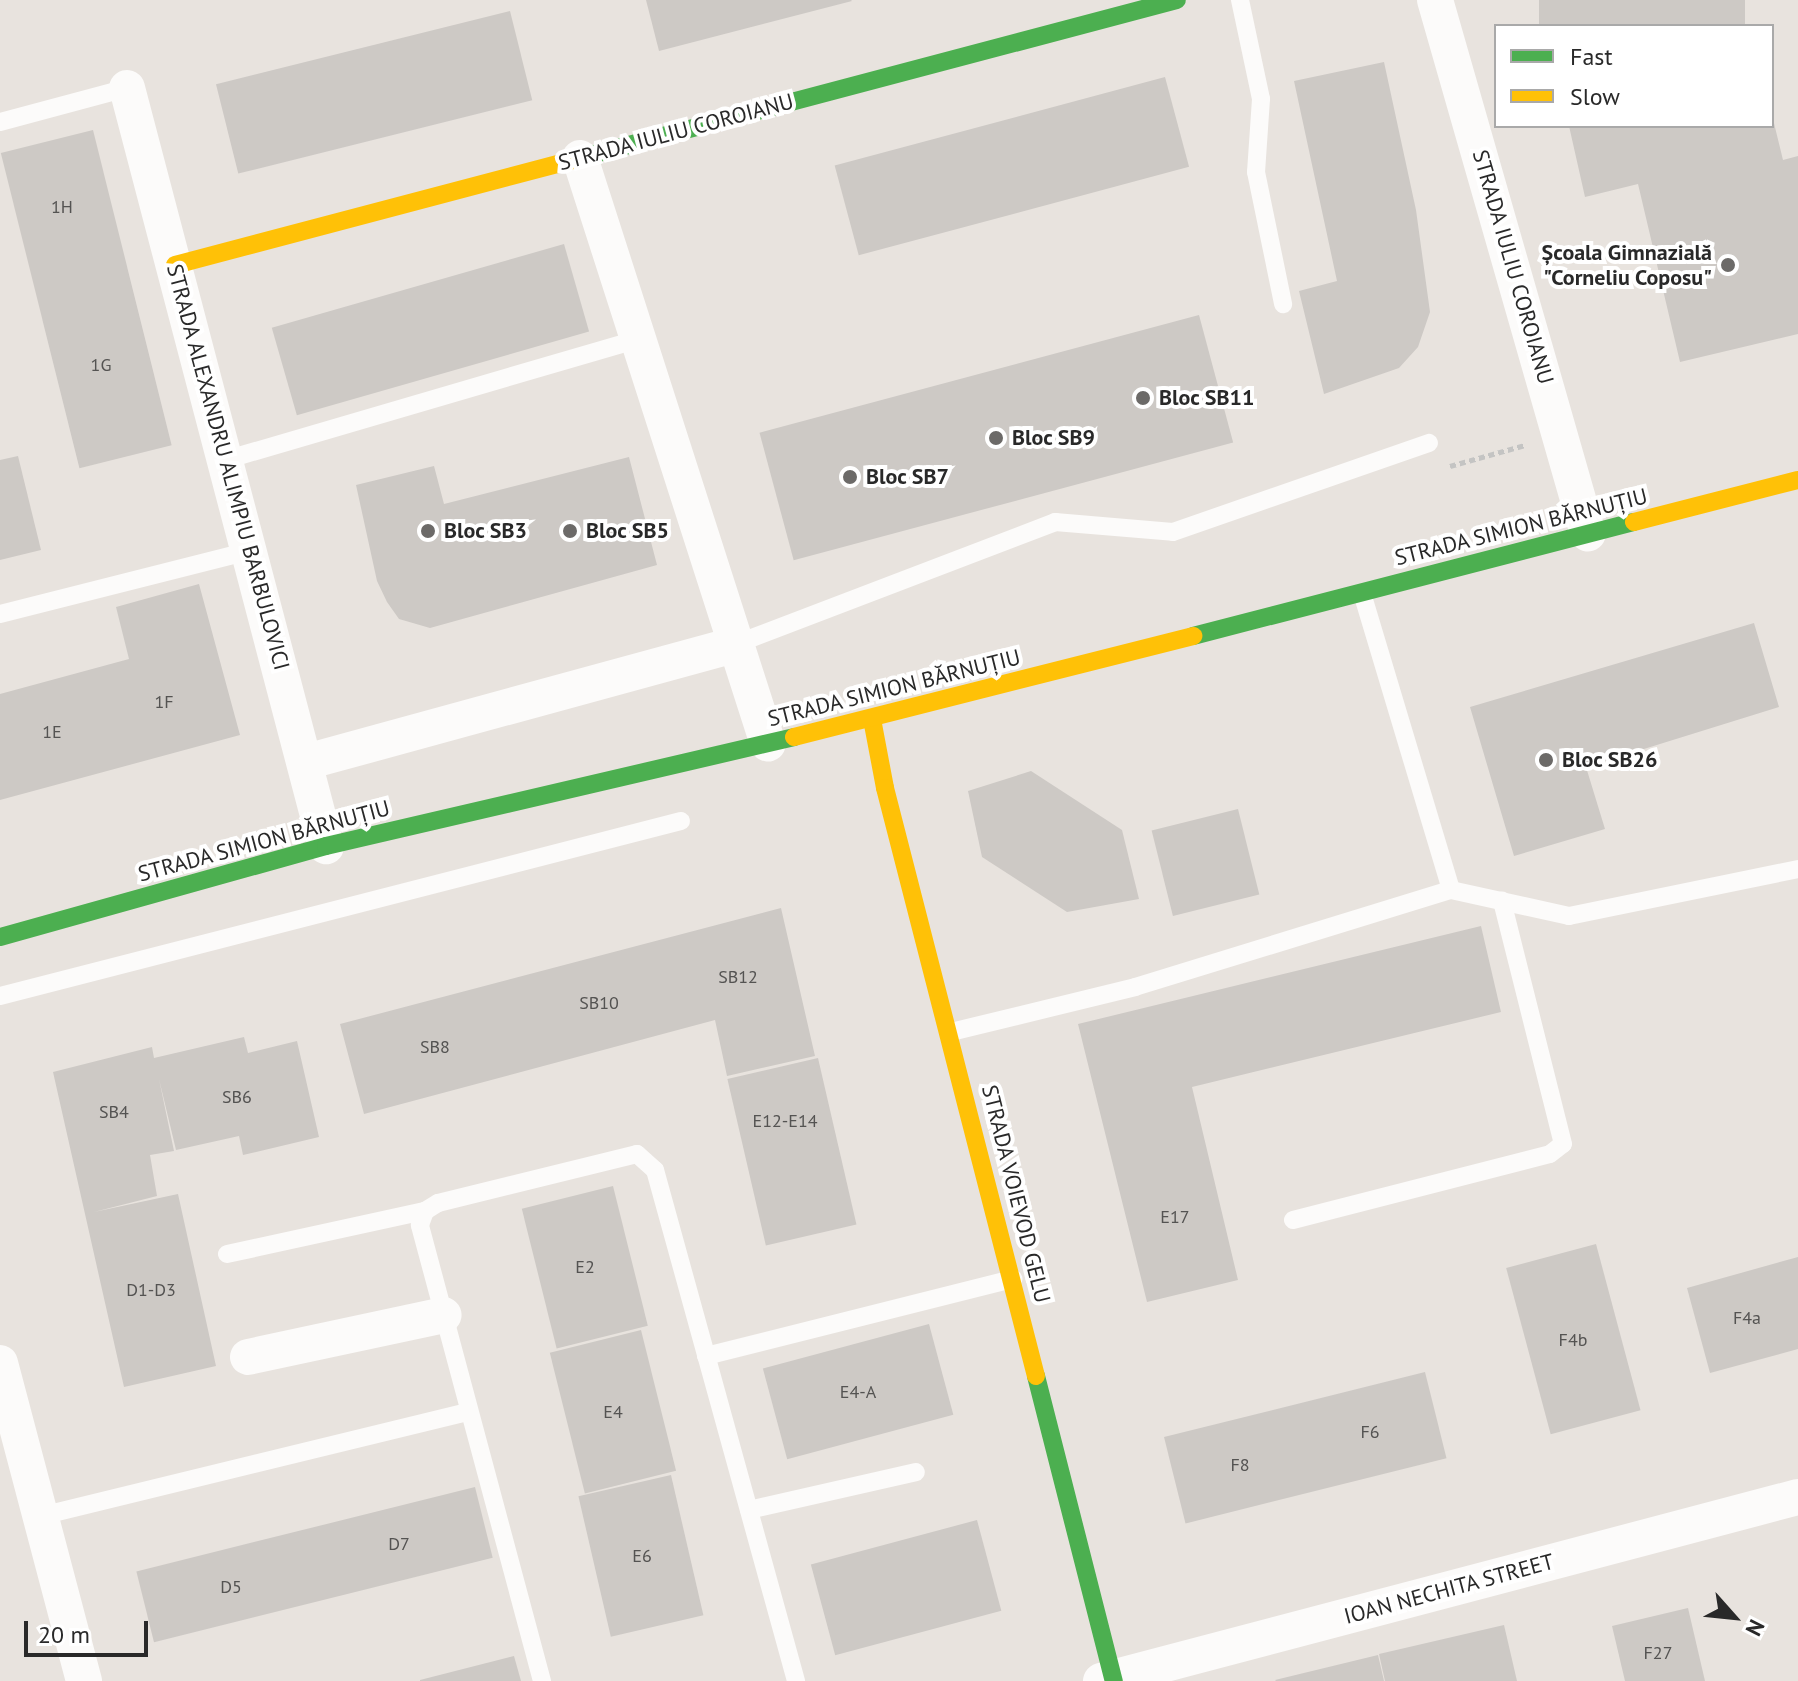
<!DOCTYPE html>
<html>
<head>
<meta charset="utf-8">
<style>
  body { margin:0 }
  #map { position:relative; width:1798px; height:1681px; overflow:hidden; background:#e8e3de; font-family:"PT Sans",sans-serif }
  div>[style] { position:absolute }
  .building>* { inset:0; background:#cdc9c5; transform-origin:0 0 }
  .path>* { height:5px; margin-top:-2.5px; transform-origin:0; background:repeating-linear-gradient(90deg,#c4c4c3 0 6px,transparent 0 10px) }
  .lane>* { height:18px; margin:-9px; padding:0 9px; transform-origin:9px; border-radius:9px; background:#fcfbfa }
  .street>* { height:36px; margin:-18px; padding:0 18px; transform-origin:18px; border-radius:18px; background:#fcfbfa }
  .fast>* { height:18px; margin:-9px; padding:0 9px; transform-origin:9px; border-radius:9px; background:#4caf50 }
  .slow>* { height:18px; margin:-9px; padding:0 9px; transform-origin:9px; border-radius:9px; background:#ffc107 }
  .dots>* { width:22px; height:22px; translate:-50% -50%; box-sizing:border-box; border:4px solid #fff; border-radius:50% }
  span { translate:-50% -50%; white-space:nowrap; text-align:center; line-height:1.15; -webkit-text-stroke:8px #fff; paint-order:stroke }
  .number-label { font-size:18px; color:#545352 }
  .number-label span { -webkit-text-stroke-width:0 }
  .street-label { font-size:22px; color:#292929 }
  .poi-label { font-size:22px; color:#292929; font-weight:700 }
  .right { translate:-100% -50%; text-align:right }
  .left { translate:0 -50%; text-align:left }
  .legend { position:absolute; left:1494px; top:24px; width:280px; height:104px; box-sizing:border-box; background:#fff; border:2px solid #a9a9a9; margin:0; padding:10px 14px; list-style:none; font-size:24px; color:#292929 }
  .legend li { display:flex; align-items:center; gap:16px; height:40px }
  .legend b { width:40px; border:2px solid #a9a9a9 }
  .north { position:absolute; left:1694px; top:1577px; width:80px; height:80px; -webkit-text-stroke:6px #fff; paint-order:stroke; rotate:117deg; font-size:22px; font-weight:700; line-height:32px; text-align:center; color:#292929 }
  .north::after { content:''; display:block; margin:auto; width:28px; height:36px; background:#292929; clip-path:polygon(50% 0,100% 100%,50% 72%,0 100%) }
  .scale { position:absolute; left:24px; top:1621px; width:124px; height:36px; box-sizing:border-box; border:4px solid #292929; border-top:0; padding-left:10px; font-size:24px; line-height:28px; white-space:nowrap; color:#292929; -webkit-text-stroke:6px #fff; paint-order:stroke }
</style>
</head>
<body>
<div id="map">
  <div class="building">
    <div style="clip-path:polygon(646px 0,851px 0,852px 1px,659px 51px)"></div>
    <div style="left:1539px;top:0;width:206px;height:27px"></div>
    <div style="left:510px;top:11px;width:92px;height:303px;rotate:76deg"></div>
    <div style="clip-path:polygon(1384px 62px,1416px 210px,1430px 312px,1418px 347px,1399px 368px,1324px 394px,1299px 291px,1337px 281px,1294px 81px)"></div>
    <div style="left:1165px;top:77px;width:93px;height:342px;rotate:75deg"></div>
    <div style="clip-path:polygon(1773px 119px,1783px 160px,1798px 156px,1798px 334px,1680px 362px,1638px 184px,1585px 197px,1569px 126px,1772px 126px)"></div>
    <div style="left:93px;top:130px;width:325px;height:95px;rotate:76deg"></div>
    <div style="left:564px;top:244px;width:91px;height:304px;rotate:74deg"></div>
    <div style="left:1199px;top:315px;width:132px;height:455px;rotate:75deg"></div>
    <div style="clip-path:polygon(18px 456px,41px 550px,0 560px,0 460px)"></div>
    <div style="clip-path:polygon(629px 457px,657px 565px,430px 628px,399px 619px,387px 602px,377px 581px,356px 485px,434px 466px,444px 504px)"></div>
    <div style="clip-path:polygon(199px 584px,240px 735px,0 800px,0 694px,129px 659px,116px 607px)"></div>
    <div style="clip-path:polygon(1754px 623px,1779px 707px,1586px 767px,1605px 829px,1514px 856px,1470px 707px)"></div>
    <div style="clip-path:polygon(1031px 771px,1122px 830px,1139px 899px,1067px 912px,982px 857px,968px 791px)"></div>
    <div style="left:1238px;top:809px;width:88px;height:89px;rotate:76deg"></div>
    <div style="clip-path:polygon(781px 908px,815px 1056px,727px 1076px,715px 1020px,364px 1114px,340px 1024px)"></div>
    <div style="clip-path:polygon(1481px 926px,1501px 1012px,1192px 1087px,1238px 1280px,1147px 1302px,1078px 1024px)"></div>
    <div style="clip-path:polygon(244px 1037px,248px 1053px,297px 1041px,319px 1137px,243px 1155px,239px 1136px,176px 1150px,159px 1079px,174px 1151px,150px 1155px,157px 1196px,94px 1212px,178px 1194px,216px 1366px,124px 1387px,53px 1072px,152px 1047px,154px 1058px)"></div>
    <div style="left:818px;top:1058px;width:171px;height:93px;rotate:77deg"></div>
    <div style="left:613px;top:1186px;width:144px;height:94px;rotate:76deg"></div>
    <div style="left:1596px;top:1244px;width:172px;height:93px;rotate:75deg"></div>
    <div style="clip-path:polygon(1798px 1257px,1798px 1349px,1710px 1373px,1687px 1288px)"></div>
    <div style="left:929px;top:1324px;width:94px;height:172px;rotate:75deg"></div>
    <div style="left:641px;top:1330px;width:145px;height:94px;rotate:76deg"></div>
    <div style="left:1425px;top:1372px;width:89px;height:269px;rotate:76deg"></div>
    <div style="left:671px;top:1475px;width:144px;height:95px;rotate:77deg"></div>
    <div style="left:475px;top:1487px;width:73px;height:349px;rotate:76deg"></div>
    <div style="left:977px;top:1520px;width:94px;height:172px;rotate:75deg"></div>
    <div style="clip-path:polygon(1688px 1608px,1705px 1681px,1625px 1681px,1612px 1626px)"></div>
    <div style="clip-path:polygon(1504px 1625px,1517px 1681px,1385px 1681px,1379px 1654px)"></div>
    <div style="clip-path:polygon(1378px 1655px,1384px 1681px,1276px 1681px,1275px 1680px)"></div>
    <div style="clip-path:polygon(514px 1656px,521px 1681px,420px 1681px,420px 1680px)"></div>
  </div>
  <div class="path">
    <div style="left:1450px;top:466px;width:78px;rotate:-15.6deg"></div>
  </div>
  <div class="lane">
    <div style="left:1240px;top:0;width:101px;rotate:78deg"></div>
    <div style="left:1261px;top:99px;width:73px;rotate:93.9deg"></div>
    <div style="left:1256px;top:172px;width:135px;rotate:78.4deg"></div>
    <div style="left:0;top:122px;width:131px;rotate:-15deg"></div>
    <div style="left:225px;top:460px;width:430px;rotate:-16.3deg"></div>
    <div style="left:1362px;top:593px;width:310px;rotate:73.3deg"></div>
    <div style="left:1451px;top:890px;width:121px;rotate:12.4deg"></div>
    <div style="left:1569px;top:916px;width:234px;rotate:-11.6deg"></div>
    <div style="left:0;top:614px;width:257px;rotate:-14.2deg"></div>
    <div style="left:736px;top:644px;width:342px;rotate:-20.9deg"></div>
    <div style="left:1055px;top:522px;width:118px;rotate:4.8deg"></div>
    <div style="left:1173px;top:532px;width:271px;rotate:-19.2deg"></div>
    <div style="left:0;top:996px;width:703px;rotate:-14.41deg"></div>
    <div style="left:951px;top:1032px;width:189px;rotate:-13.7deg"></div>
    <div style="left:1135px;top:987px;width:331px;rotate:-17.1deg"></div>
    <div style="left:1293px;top:1220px;width:265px;rotate:-14.4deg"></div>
    <div style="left:1550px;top:1154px;width:16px;rotate:-38deg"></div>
    <div style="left:1563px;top:1144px;width:251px;rotate:-104.1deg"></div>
    <div style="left:227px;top:1254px;width:203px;rotate:-12.3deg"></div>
    <div style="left:706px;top:1356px;width:317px;rotate:-14.1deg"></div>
    <div style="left:749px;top:1510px;width:171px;rotate:-12.8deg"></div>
    <div style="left:41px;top:1516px;width:440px;rotate:-13.7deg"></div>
    <div style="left:542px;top:1681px;width:472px;rotate:-105deg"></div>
    <div style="left:420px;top:1225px;width:15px;rotate:-70deg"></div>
    <div style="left:425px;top:1211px;width:15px;rotate:-32deg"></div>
    <div style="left:438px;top:1203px;width:205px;rotate:-13.8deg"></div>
    <div style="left:637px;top:1154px;width:24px;rotate:42deg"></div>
    <div style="left:655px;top:1170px;width:530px;rotate:74.57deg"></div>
  </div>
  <div class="street">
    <div style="left:1435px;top:0;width:555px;rotate:74.01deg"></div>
    <div style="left:127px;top:88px;width:784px;rotate:75.29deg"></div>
    <div style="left:580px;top:158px;width:615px;rotate:72.21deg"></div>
    <div style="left:306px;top:762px;width:446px;rotate:-15.3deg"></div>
    <div style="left:248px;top:1357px;width:200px;rotate:-12.1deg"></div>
    <div style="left:0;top:1363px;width:329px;rotate:75.2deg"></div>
    <div style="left:1101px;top:1681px;width:721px;rotate:-14.79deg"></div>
  </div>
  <div class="fast">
    <div style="left:587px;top:156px;width:610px;rotate:-14.81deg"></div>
    <div style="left:1193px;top:636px;width:455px;rotate:-14.5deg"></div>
    <div style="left:0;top:937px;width:338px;rotate:-15.6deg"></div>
    <div style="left:326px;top:846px;width:481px;rotate:-13.1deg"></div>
    <div style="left:1036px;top:1376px;width:315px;rotate:75.7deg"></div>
  </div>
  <div class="slow">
    <div style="left:175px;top:265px;width:426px;rotate:-14.8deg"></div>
    <div style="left:1634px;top:522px;width:169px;rotate:-14.4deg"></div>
    <div style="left:872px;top:719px;width:70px;rotate:79.3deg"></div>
    <div style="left:885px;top:788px;width:607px;rotate:75.6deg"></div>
    <div style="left:794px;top:737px;width:412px;rotate:-14.2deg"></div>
  </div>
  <div class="dots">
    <div style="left:1728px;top:265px;background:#6c6a68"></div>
    <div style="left:1143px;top:398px;background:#6c6a68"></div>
    <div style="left:996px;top:438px;background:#6c6a68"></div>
    <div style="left:850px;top:477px;background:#6c6a68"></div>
    <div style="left:428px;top:531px;background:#6c6a68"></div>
    <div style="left:570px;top:531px;background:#6c6a68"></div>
    <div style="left:1546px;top:760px;background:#6c6a68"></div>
  </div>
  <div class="number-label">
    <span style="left:62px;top:207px">1H</span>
    <span style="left:101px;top:365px">1G</span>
    <span style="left:164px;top:702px">1F</span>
    <span style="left:52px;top:732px">1E</span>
    <span style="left:738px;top:977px">SB12</span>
    <span style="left:599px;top:1003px">SB10</span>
    <span style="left:435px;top:1047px">SB8</span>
    <span style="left:237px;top:1097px">SB6</span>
    <span style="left:114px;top:1112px">SB4</span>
    <span style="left:785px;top:1121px">E12-E14</span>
    <span style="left:1175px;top:1217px">E17</span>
    <span style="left:585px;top:1267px">E2</span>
    <span style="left:151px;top:1290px">D1-D3</span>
    <span style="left:1747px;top:1318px">F4a</span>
    <span style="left:1573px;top:1340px">F4b</span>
    <span style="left:858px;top:1392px">E4-A</span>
    <span style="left:613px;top:1412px">E4</span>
    <span style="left:1370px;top:1432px">F6</span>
    <span style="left:1240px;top:1465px">F8</span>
    <span style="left:399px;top:1544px">D7</span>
    <span style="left:642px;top:1556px">E6</span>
    <span style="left:231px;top:1587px">D5</span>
    <span style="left:1658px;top:1653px">F27</span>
  </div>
  <div class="street-label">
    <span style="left:676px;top:132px;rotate:-15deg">STRADA IULIU COROIANU</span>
    <span style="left:1513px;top:267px;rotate:74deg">STRADA IULIU COROIANU</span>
    <span style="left:228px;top:467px;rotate:75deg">STRADA ALEXANDRU ALIMPIU BARBULOVICI</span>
    <span style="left:1521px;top:527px;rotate:-14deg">STRADA SIMION BĂRNUȚIU</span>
    <span style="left:894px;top:688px;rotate:-14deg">STRADA SIMION BĂRNUȚIU</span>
    <span style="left:264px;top:841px;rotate:-15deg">STRADA SIMION BĂRNUȚIU</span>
    <span style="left:1016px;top:1194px;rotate:76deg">STRADA VOIEVOD GELU</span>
    <span style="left:1449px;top:1589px;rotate:-15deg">IOAN NECHITA STREET</span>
  </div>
  <div class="poi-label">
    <span class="right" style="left:1712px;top:265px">Școala Gimnazială<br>"Corneliu Coposu"</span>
    <span class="left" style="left:1159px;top:398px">Bloc SB11</span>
    <span class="left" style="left:1012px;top:438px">Bloc SB9</span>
    <span class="left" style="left:866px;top:477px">Bloc SB7</span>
    <span class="left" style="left:444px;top:531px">Bloc SB3</span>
    <span class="left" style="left:586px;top:531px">Bloc SB5</span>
    <span class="left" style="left:1562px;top:760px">Bloc SB26</span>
  </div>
  <ul class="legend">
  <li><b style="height:10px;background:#4caf50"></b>Fast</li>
  <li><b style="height:10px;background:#ffc107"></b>Slow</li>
  </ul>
  <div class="north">N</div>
  <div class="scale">20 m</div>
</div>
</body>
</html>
